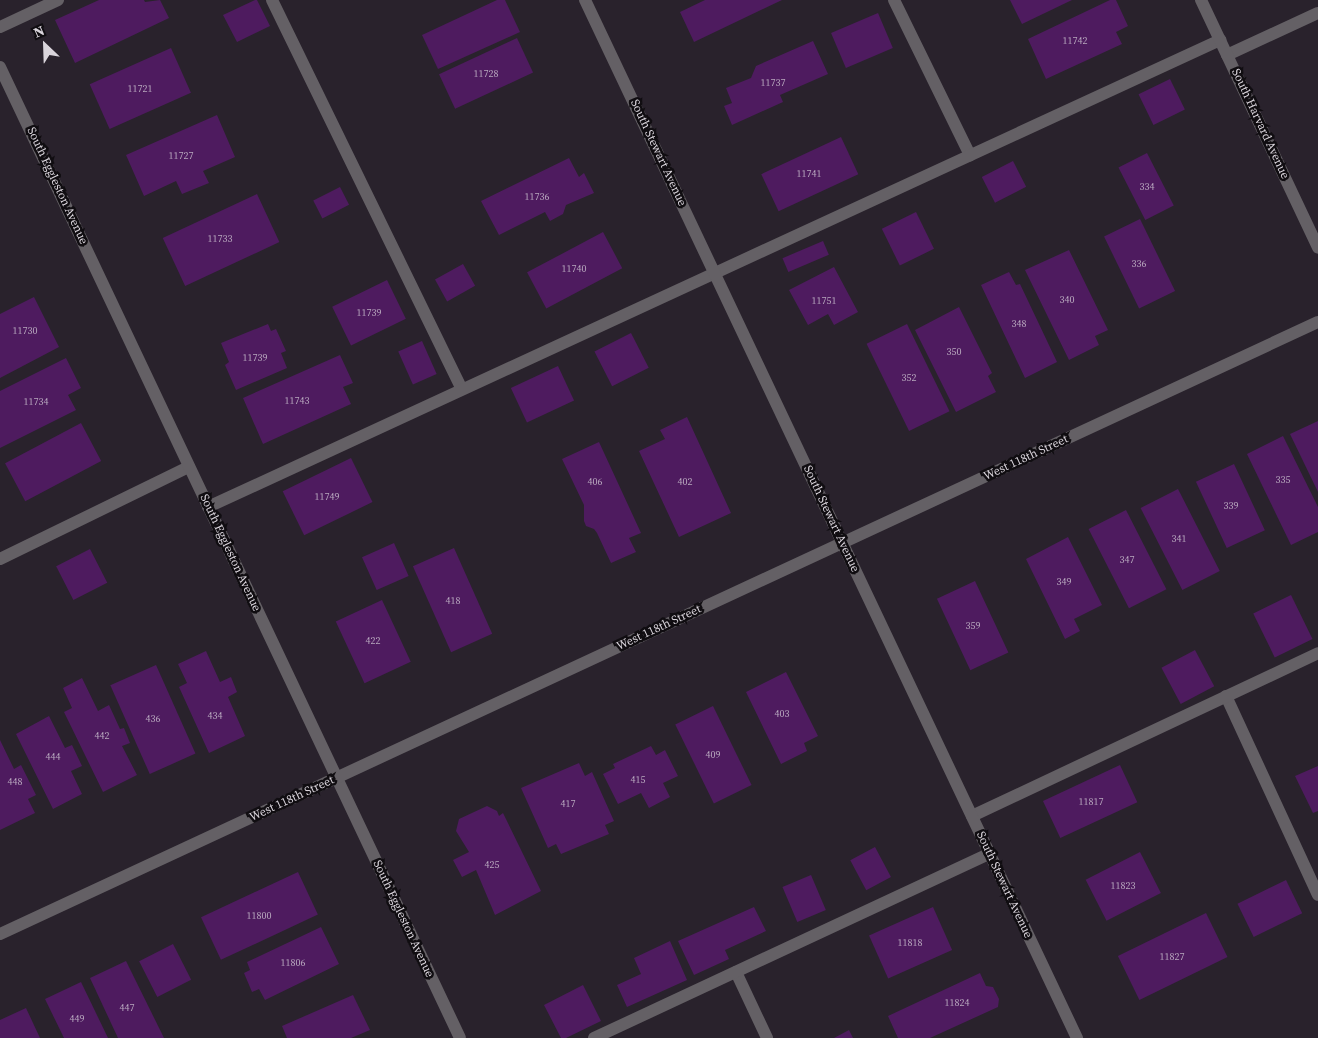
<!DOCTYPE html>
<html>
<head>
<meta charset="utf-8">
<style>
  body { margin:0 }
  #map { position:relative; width:1318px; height:1038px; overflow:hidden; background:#29222c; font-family:"Source Serif 4",serif }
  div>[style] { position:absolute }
  .building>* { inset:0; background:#4e1b5f; transform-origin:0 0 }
  .service>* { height:12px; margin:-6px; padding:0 6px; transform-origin:6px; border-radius:6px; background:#646065 }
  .minor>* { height:12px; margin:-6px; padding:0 6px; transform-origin:6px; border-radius:6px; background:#646065 }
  span { translate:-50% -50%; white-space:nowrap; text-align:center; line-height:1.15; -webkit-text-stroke:5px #100d11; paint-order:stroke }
  .number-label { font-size:10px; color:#b7a6bd }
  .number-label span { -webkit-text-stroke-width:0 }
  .street-label { font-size:12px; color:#dad5dc }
  .north { position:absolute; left:20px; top:20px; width:50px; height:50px; -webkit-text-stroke:4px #100d11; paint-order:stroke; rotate:336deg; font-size:14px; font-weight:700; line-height:20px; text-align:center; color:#dad5dc }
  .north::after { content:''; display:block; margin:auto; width:18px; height:22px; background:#dad5dc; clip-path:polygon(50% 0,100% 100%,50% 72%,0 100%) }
</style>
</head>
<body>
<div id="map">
  <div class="building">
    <div style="clip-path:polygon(99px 0,144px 0,145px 2px,160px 0,169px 18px,75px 63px,55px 20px)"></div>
    <div style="clip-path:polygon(255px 0,257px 0,270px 26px,237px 42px,223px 15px)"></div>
    <div style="clip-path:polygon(497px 0,505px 0,520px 32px,438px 69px,422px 35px)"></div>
    <div style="clip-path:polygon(705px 0,782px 0,694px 42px,680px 12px)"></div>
    <div style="clip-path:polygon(1010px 0,1072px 0,1022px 24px)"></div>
    <div style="clip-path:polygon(1110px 0,1116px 0,1128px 26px,1116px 32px,1122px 44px,1046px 79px,1028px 39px)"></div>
    <div style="left:878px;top:13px;width:38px;height:51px;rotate:67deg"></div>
    <div style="left:517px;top:38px;width:38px;height:86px;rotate:65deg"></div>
    <div style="clip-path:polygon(813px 41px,828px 74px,780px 95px,783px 102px,732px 125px,724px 106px,732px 103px,726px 88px,751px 78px,756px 66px)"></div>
    <div style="left:171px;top:48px;width:49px;height:89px;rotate:66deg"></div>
    <div style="left:1170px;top:79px;width:34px;height:35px;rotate:64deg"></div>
    <div style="clip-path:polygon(217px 115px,235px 157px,203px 171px,209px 183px,182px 194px,176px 181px,144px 196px,126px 155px)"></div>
    <div style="left:841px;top:137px;width:41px;height:88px;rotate:65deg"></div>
    <div style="left:1147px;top:153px;width:59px;height:32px;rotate:63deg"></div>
    <div style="clip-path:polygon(569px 158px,579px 177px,584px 173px,594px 193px,566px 205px,563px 214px,550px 221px,545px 212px,499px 235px,481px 201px)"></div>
    <div style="left:1013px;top:161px;width:29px;height:35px;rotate:63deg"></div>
    <div style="left:340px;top:187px;width:20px;height:30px;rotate:63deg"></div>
    <div style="left:257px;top:194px;width:53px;height:104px;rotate:65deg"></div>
    <div style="left:916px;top:212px;width:41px;height:38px;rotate:64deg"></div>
    <div style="left:1140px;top:219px;width:80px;height:40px;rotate:64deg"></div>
    <div style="left:603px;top:232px;width:41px;height:86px;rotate:62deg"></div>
    <div style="left:823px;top:241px;width:15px;height:44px;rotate:67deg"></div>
    <div style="clip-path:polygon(1069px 250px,1108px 330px,1095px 336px,1099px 345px,1069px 360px,1025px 270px)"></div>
    <div style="left:463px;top:264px;width:25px;height:32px;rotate:61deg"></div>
    <div style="clip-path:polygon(834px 267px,858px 312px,834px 325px,828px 314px,808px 325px,789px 290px)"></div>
    <div style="clip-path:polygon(1009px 272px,1016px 285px,1020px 284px,1057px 362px,1025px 378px,981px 285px)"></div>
    <div style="left:387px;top:280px;width:43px;height:61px;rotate:64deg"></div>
    <div style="clip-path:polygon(34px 297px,59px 347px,0 378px,0 314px)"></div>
    <div style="clip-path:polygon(959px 307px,992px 373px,988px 376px,996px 392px,956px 412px,915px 330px)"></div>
    <div style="clip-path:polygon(268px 324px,271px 331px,276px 329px,286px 351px,281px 353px,287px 368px,236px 390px,225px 365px,229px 362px,221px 343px)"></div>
    <div style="left:907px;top:324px;width:97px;height:45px;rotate:64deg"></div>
    <div style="left:631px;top:333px;width:39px;height:41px;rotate:63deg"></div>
    <div style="left:422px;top:341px;width:36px;height:26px;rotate:66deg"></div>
    <div style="clip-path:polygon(340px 355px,353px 383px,343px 387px,351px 404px,263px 444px,243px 398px)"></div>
    <div style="clip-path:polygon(66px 358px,81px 388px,68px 395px,76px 410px,0 448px,0 391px)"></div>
    <div style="left:558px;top:366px;width:38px;height:52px;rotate:65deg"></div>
    <div style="clip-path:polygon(687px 417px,731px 513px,679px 537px,639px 451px,665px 439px,660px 430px)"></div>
    <div style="clip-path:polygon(1318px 421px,1318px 492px,1290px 434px)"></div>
    <div style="left:81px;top:423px;width:43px;height:86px;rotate:62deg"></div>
    <div style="clip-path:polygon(1283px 436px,1318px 507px,1318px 532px,1291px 545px,1247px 454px)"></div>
    <div style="clip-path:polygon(599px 442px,641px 533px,629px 538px,636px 552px,611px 563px,597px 533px,594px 529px,586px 526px,584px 521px,584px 505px,562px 459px)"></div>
    <div style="left:351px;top:458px;width:49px;height:76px;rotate:64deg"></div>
    <div style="left:1234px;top:464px;width:73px;height:42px;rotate:65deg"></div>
    <div style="left:1178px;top:489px;width:92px;height:42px;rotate:63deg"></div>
    <div style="left:1126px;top:510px;width:89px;height:42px;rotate:63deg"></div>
    <div style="clip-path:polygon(1068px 537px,1102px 605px,1074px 619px,1080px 631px,1065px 639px,1026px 559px)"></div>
    <div style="left:394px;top:543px;width:36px;height:35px;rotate:66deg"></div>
    <div style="left:454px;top:548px;width:94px;height:45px;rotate:66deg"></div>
    <div style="left:90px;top:549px;width:38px;height:38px;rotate:63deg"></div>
    <div style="left:975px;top:581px;width:79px;height:42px;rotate:65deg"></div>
    <div style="left:1291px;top:595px;width:49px;height:42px;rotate:64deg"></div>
    <div style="left:382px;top:600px;width:68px;height:51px;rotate:65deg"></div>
    <div style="left:1195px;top:650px;width:41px;height:38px;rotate:62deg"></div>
    <div style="clip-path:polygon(206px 651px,220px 682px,231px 677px,237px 692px,228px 697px,245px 736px,209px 753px,179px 687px,187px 683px,178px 664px)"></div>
    <div style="left:156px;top:665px;width:97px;height:50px;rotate:66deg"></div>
    <div style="clip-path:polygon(786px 672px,818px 736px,804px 743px,807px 751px,781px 764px,746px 692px)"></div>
    <div style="clip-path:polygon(82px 678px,98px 711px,109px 705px,120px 729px,124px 728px,130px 743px,122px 746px,137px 775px,103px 792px,64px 712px,72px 708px,63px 688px)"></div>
    <div style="left:713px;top:706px;width:88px;height:42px;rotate:64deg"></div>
    <div style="clip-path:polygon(49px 716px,65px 748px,72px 745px,82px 766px,71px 771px,82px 794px,53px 809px,16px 734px)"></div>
    <div style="clip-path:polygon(0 740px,14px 769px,21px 765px,36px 795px,28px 799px,35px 813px,0 830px)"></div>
    <div style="clip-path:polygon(651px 746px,656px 755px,665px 750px,678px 776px,663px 783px,670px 797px,649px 808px,641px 793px,618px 804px,603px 774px,615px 768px,613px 764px)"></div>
    <div style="clip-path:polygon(579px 763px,585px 776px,592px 772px,614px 821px,605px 825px,609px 834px,561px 854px,556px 844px,548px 848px,521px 788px)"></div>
    <div style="left:1120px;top:765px;width:41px;height:85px;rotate:65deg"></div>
    <div style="clip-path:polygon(1318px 766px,1318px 811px,1313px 813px,1295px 776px)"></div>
    <div style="clip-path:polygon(487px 806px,497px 811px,499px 816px,503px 813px,541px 891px,495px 915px,476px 870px,462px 877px,453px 860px,469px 852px,456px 831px,459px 819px)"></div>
    <div style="left:875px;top:847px;width:34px;height:28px;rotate:62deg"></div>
    <div style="left:1140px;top:852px;width:46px;height:61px;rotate:63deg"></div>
    <div style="left:298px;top:872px;width:47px;height:107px;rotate:65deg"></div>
    <div style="left:811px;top:875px;width:38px;height:31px;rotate:67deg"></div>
    <div style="left:1286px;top:880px;width:37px;height:54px;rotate:64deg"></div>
    <div style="clip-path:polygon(754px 907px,766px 931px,725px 950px,729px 959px,694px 975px,678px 941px)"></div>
    <div style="left:933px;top:907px;width:47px;height:70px;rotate:66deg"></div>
    <div style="left:1206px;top:913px;width:49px;height:98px;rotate:64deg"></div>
    <div style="clip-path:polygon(321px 927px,339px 964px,265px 1000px,259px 989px,252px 992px,244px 973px,250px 970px,247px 962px)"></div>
    <div style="clip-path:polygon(670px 941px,687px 980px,627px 1007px,617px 985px,641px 974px,634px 958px)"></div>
    <div style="left:173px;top:944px;width:40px;height:38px;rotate:63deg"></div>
    <div style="clip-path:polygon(126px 961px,164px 1038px,118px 1038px,90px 978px)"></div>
    <div style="clip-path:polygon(980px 973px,986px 986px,993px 987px,999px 999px,998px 1007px,930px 1038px,898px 1038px,888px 1016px)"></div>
    <div style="clip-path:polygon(81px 982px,108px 1038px,64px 1038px,45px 999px)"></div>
    <div style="clip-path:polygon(583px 985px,601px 1021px,566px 1038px,561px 1038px,544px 1005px)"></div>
    <div style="clip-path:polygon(353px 995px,370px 1030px,351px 1038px,287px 1038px,282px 1026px)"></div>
    <div style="clip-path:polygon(26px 1008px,40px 1038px,0 1038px,0 1020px)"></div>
    <div style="clip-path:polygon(849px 1030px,853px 1038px,834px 1038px)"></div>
  </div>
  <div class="service">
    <div style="left:272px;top:0;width:433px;rotate:64deg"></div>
    <div style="left:894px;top:0;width:173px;rotate:63.9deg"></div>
    <div style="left:0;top:27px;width:64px;rotate:-25deg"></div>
    <div style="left:1227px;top:55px;width:100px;rotate:-24.8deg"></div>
    <div style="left:208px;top:507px;width:1115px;rotate:-24.77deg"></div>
    <div style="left:0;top:559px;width:210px;rotate:-26deg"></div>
    <div style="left:1226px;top:696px;width:219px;rotate:65.2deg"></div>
    <div style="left:972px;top:816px;width:382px;rotate:-25.2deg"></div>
    <div style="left:736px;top:972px;width:73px;rotate:64.8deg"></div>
    <div style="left:594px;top:1038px;width:436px;rotate:-25deg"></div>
  </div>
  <div class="minor">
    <div style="left:585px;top:0;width:1149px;rotate:64.64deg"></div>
    <div style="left:1201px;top:0;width:274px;rotate:64.7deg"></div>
    <div style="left:0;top:67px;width:1074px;rotate:64.65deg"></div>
    <div style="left:0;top:934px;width:1453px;rotate:-24.91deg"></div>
  </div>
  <div class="number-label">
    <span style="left:1075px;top:41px">11742</span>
    <span style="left:486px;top:74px">11728</span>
    <span style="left:773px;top:83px">11737</span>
    <span style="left:140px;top:89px">11721</span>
    <span style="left:181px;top:156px">11727</span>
    <span style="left:809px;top:174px">11741</span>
    <span style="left:1147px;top:187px">334</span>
    <span style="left:537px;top:197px">11736</span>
    <span style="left:220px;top:239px">11733</span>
    <span style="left:1139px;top:264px">336</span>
    <span style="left:574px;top:269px">11740</span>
    <span style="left:1067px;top:300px">340</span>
    <span style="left:824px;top:301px">11751</span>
    <span style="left:369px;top:313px">11739</span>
    <span style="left:1019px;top:324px">348</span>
    <span style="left:25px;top:331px">11730</span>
    <span style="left:954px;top:352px">350</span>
    <span style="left:255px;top:358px">11739</span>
    <span style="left:909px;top:378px">352</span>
    <span style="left:297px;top:401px">11743</span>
    <span style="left:36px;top:402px">11734</span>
    <span style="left:1283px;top:480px">335</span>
    <span style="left:595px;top:482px">406</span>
    <span style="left:685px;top:482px">402</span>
    <span style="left:327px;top:497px">11749</span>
    <span style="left:1231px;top:506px">339</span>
    <span style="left:1179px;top:539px">341</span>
    <span style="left:1127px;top:560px">347</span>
    <span style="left:1064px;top:582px">349</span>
    <span style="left:453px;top:601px">418</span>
    <span style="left:973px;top:626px">359</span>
    <span style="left:373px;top:641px">422</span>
    <span style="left:782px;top:714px">403</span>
    <span style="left:215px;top:716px">434</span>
    <span style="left:153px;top:719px">436</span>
    <span style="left:102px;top:736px">442</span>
    <span style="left:713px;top:755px">409</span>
    <span style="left:53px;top:757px">444</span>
    <span style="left:638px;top:780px">415</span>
    <span style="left:15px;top:782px">448</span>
    <span style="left:1091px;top:802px">11817</span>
    <span style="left:568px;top:804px">417</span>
    <span style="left:492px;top:865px">425</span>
    <span style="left:1123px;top:886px">11823</span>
    <span style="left:259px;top:916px">11800</span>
    <span style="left:910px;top:943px">11818</span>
    <span style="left:1172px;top:957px">11827</span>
    <span style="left:293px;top:963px">11806</span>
    <span style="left:957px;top:1003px">11824</span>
    <span style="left:127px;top:1008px">447</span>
    <span style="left:77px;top:1019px">449</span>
  </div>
  <div class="street-label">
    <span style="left:1260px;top:124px;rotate:65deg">South Harvard Avenue</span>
    <span style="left:658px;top:153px;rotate:65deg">South Stewart Avenue</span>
    <span style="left:57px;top:186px;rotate:65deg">South Eggleston Avenue</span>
    <span style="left:1026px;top:458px;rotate:-25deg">West 118th Street</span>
    <span style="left:831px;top:519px;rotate:65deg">South Stewart Avenue</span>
    <span style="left:230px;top:553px;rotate:65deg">South Eggleston Avenue</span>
    <span style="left:659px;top:628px;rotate:-25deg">West 118th Street</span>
    <span style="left:292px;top:799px;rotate:-25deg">West 118th Street</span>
    <span style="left:1004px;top:885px;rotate:65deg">South Stewart Avenue</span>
    <span style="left:403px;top:919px;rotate:65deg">South Eggleston Avenue</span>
  </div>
  <div class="north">N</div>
</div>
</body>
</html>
